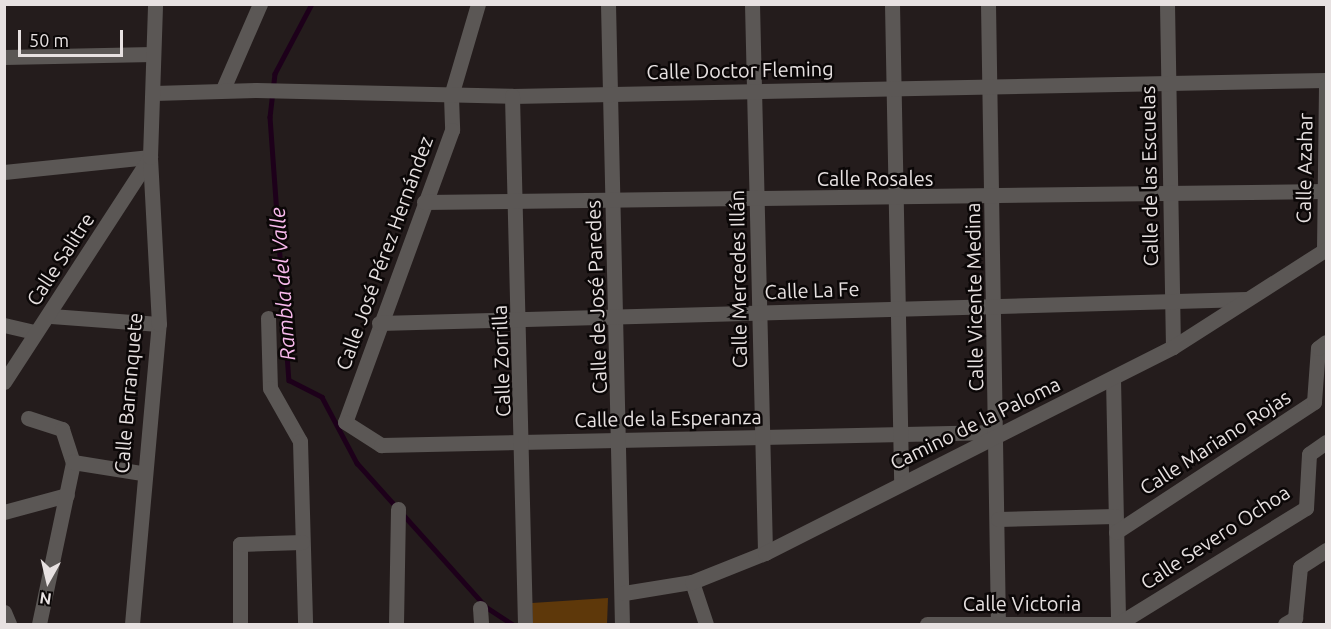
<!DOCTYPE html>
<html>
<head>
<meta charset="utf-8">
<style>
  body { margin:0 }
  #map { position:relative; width:1331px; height:629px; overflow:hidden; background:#241c1c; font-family:Ubuntu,sans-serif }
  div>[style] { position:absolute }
  .green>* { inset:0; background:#5e380a }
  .stream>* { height:4.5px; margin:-2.25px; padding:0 2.25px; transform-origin:2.25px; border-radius:2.25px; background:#1d001a }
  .minor>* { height:15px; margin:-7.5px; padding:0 7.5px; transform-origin:7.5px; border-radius:7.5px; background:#5b5755 }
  span { translate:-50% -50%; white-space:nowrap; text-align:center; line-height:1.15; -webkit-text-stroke:5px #0b0707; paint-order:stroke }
  .street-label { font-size:20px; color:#e7e1e1 }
  .water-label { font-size:21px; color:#f8b9ec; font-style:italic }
  .frame { position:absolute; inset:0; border:6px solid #e7e1e1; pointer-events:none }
  .north { position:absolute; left:18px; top:551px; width:60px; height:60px; -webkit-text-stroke:4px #0b0707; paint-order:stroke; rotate:188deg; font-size:16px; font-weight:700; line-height:24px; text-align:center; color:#e7e1e1 }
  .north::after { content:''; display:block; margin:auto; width:21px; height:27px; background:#e7e1e1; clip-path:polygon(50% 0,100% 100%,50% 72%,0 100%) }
  .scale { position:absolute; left:18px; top:30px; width:105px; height:27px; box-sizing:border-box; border:3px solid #e7e1e1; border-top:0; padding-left:8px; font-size:18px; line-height:21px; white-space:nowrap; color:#e7e1e1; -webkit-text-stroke:4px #0b0707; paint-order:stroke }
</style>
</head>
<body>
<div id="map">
  <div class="green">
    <div style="clip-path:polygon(608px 598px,607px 624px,533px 624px,532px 603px)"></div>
  </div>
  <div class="stream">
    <div style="left:312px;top:4px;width:79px;rotate:117.9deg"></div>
    <div style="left:275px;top:74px;width:43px;rotate:96.6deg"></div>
    <div style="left:270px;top:117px;width:264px;rotate:85.9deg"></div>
    <div style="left:289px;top:380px;width:37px;rotate:27deg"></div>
    <div style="left:322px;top:397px;width:75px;rotate:62.1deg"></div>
    <div style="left:357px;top:463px;width:193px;rotate:48.1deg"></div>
    <div style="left:486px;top:607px;width:31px;rotate:33deg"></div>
  </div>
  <div class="minor">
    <div style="left:478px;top:4px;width:96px;rotate:106.4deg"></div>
    <div style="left:451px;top:96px;width:34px;rotate:88deg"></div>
    <div style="left:452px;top:130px;width:311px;rotate:110.1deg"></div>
    <div style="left:345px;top:422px;width:43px;rotate:32.6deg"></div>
    <div style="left:381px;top:445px;width:617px;rotate:-1.21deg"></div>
    <div style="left:608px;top:4px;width:620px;rotate:88.71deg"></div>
    <div style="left:752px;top:4px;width:549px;rotate:88.64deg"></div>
    <div style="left:892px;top:4px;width:479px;rotate:88.9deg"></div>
    <div style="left:988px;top:4px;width:620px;rotate:89.08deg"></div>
    <div style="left:1167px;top:4px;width:343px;rotate:89deg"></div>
    <div style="left:4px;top:57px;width:149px;rotate:-1.2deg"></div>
    <div style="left:223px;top:89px;width:93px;rotate:-66.5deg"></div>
    <div style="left:154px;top:93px;width:102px;rotate:-1.7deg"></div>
    <div style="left:256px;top:90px;width:256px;rotate:1.3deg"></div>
    <div style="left:512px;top:96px;width:814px;rotate:-1.13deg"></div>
    <div style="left:512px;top:96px;width:528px;rotate:88.59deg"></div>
    <div style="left:4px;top:172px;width:147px;rotate:-5.9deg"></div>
    <div style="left:424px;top:202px;width:902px;rotate:-0.7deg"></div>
    <div style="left:1324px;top:250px;width:163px;rotate:-89.3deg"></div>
    <div style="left:51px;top:316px;width:108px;rotate:4.2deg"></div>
    <div style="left:268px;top:318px;width:70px;rotate:88.4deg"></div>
    <div style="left:270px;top:388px;width:61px;rotate:60.5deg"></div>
    <div style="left:300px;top:441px;width:183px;rotate:88.4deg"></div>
    <div style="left:379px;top:323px;width:868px;rotate:-1.58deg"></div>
    <div style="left:4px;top:325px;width:32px;rotate:13deg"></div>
    <div style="left:1113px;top:379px;width:245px;rotate:88.8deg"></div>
    <div style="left:4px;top:382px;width:268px;rotate:-57deg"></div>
    <div style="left:28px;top:418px;width:36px;rotate:18deg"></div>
    <div style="left:62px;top:429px;width:35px;rotate:72deg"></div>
    <div style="left:4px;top:512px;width:65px;rotate:-15.1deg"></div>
    <div style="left:998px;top:519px;width:117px;rotate:-1.5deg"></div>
    <div style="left:1116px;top:532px;width:237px;rotate:-33.3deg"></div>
    <div style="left:1314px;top:402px;width:54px;rotate:-85.8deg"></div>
    <div style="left:1318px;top:348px;width:10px;rotate:-37deg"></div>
    <div style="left:692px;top:582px;width:44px;rotate:71.6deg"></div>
    <div style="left:624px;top:593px;width:69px;rotate:-9.2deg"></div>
    <div style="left:692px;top:582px;width:79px;rotate:-21.7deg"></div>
    <div style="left:765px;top:553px;width:457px;rotate:-26.8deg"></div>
    <div style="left:1173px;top:347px;width:182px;rotate:-32.6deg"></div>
    <div style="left:480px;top:608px;width:16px;rotate:86deg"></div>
    <div style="left:4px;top:612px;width:13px;rotate:67deg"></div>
    <div style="left:39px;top:624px;width:166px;rotate:-78.1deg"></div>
    <div style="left:73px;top:462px;width:70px;rotate:9.1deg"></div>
    <div style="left:132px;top:624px;width:301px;rotate:-84.9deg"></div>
    <div style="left:159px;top:324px;width:167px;rotate:-93.1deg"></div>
    <div style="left:150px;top:157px;width:153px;rotate:-88.1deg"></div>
    <div style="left:240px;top:624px;width:80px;rotate:-90deg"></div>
    <div style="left:240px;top:544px;width:62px;rotate:-1.8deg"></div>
    <div style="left:396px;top:624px;width:115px;rotate:-89deg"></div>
    <div style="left:927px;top:624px;width:191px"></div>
    <div style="left:1118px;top:624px;width:221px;rotate:-31.7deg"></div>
    <div style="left:1306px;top:508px;width:54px;rotate:-86.8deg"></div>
    <div style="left:1309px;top:454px;width:21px;rotate:-35deg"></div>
    <div style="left:1285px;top:624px;width:12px;rotate:-31deg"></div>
    <div style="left:1295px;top:618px;width:51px;rotate:-84.4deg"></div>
    <div style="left:1300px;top:567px;width:31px;rotate:-33deg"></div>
  </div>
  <div class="street-label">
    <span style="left:740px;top:70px;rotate:-1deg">Calle Doctor Fleming</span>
    <span style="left:1304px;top:168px;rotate:-89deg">Calle Azahar</span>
    <span style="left:1149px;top:176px;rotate:-91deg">Calle de las Escuelas</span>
    <span style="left:875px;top:178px">Calle Rosales</span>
    <span style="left:384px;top:253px;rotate:-70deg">Calle José Pérez Hernández</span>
    <span style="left:60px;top:259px;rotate:-57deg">Calle Salitre</span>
    <span style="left:738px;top:279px;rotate:-91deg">Calle Mercedes Illán</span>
    <span style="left:812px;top:290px;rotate:-2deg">Calle La Fe</span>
    <span style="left:596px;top:297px;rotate:-92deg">Calle de José Paredes</span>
    <span style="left:974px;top:297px;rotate:-91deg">Calle Vicente Medina</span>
    <span style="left:501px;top:361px;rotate:-92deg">Calle Zorrilla</span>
    <span style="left:128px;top:393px;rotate:-85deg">Calle Barranquete</span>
    <span style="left:668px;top:418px;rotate:-1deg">Calle de la Esperanza</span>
    <span style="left:975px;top:423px;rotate:-26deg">Camino de la Paloma</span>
    <span style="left:1215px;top:442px;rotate:-33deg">Calle Mariano Rojas</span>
    <span style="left:1215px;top:537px;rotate:-33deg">Calle Severo Ochoa</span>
    <span style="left:1022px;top:603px">Calle Victoria</span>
  </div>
  <div class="water-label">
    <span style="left:282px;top:284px;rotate:-94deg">Rambla del Valle</span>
  </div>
  <div class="frame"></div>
  <div class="north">N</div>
  <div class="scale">50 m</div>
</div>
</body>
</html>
